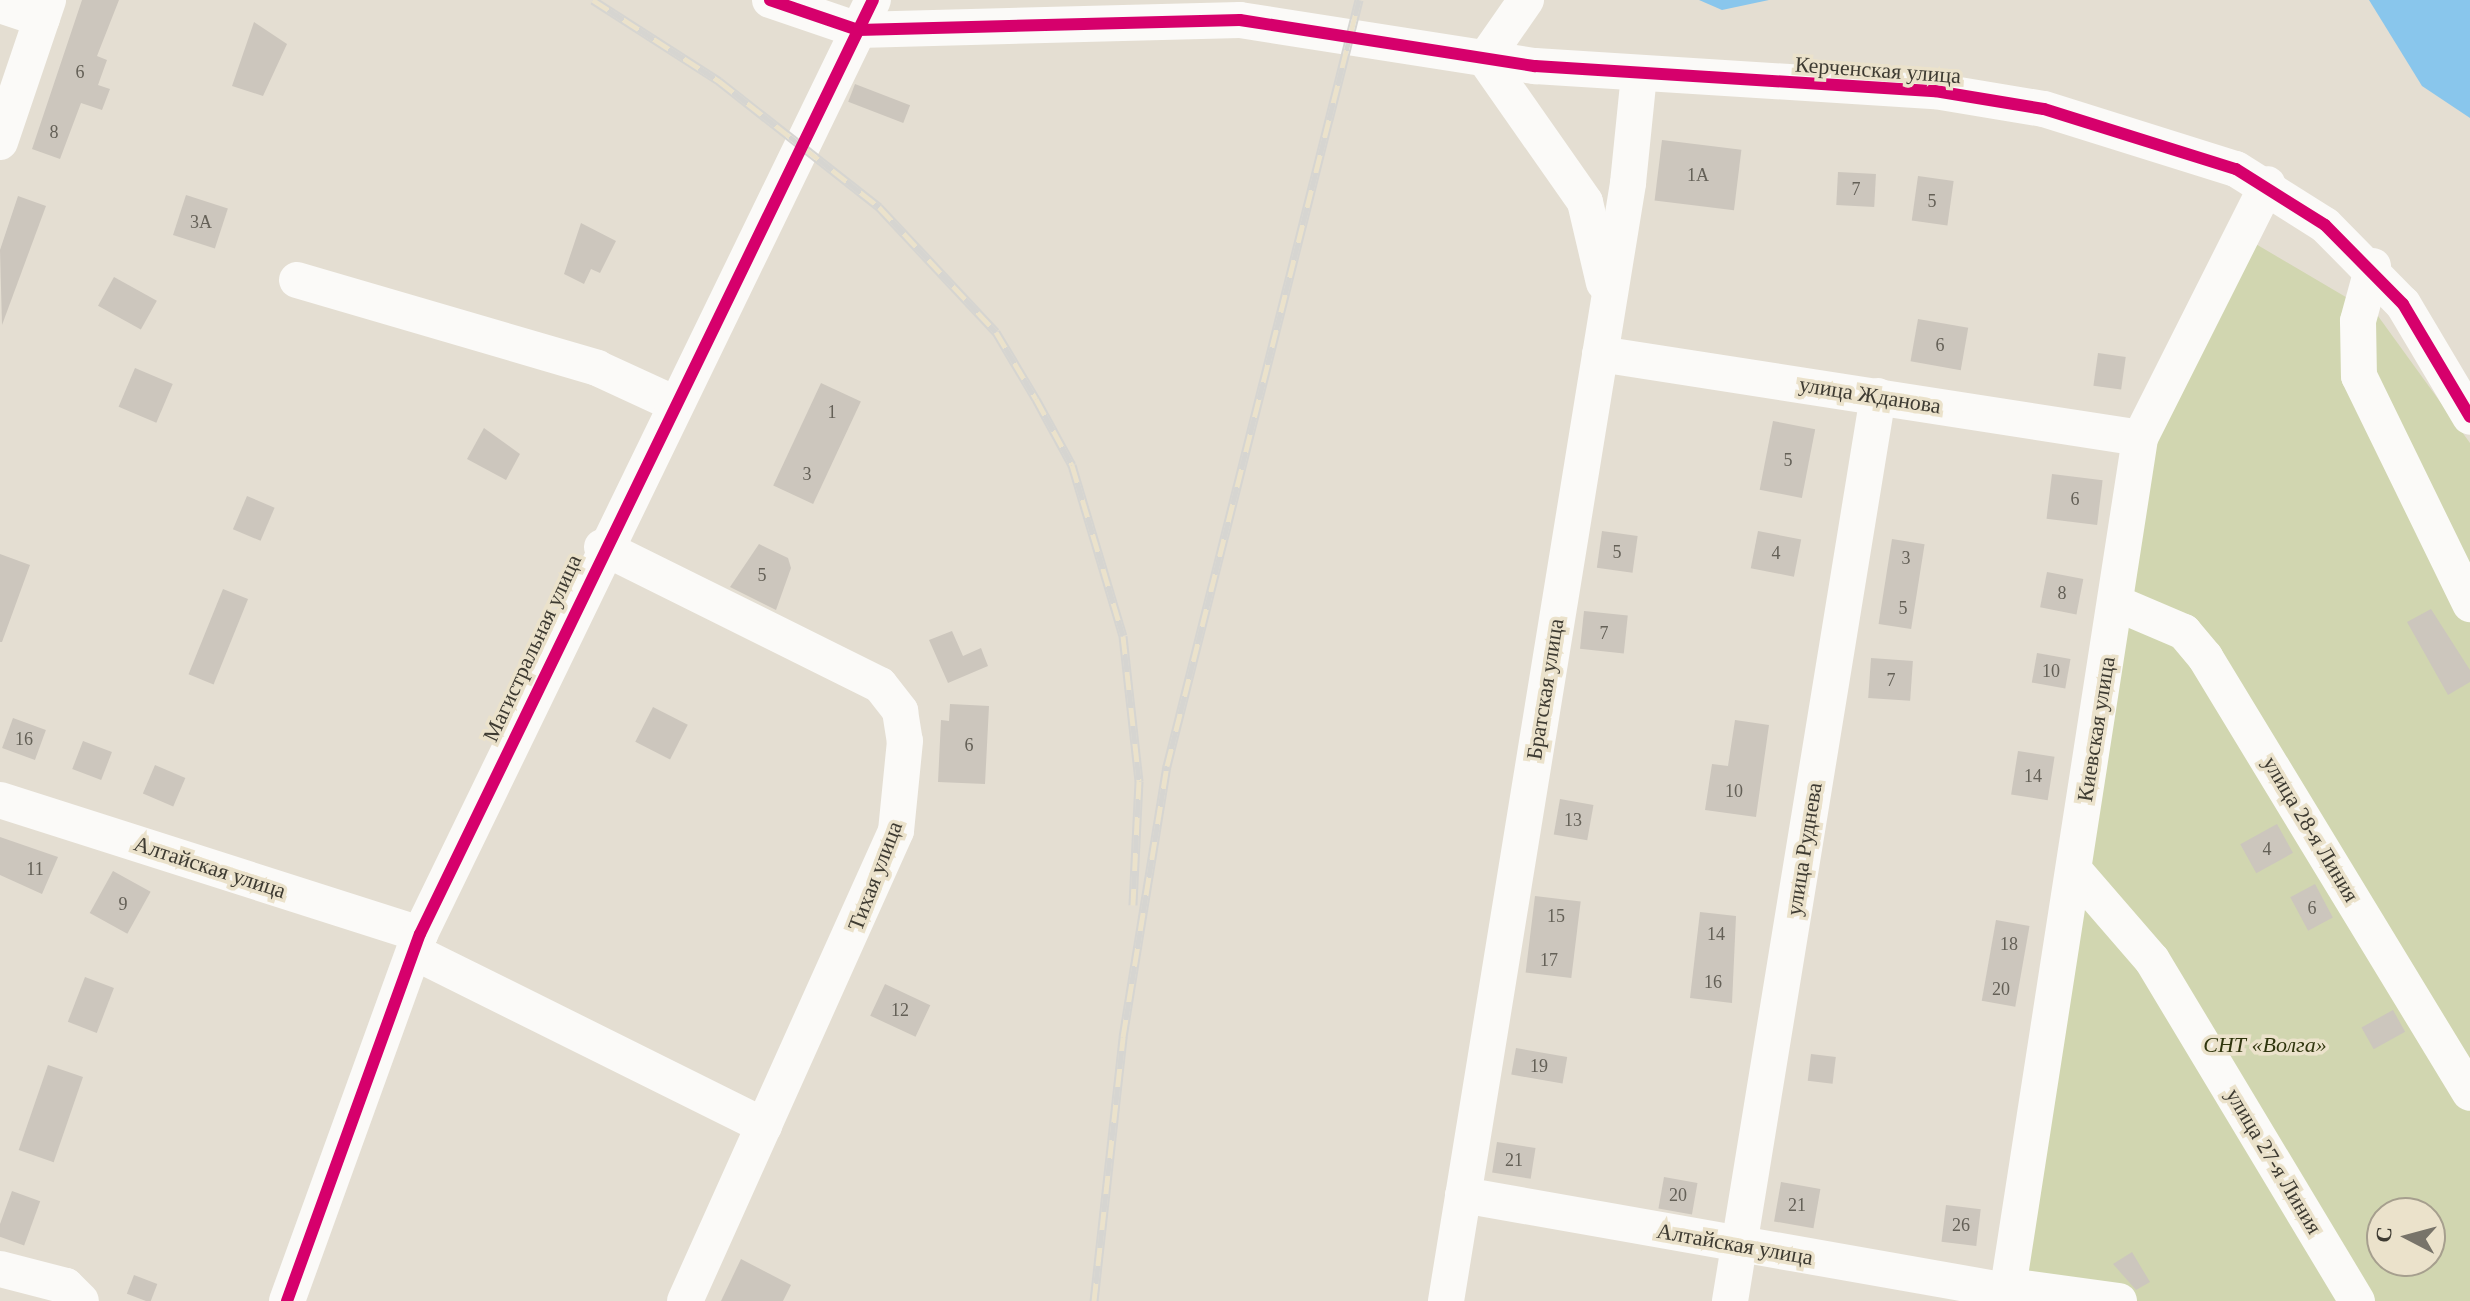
<!DOCTYPE html>
<html>
<head>
<meta charset="utf-8">
<style>
  body { margin:0 }
  #map { position:relative; width:2470px; height:1301px; overflow:hidden; background:#e4ded2; font-family:Georgia,serif }
  div>[style] { position:absolute }
  .green>* { inset:0; background:#d1d6b0 }
  .water>* { inset:0; background:#89c6ec }
  .building>* { inset:0; background:#ccc6bd; transform-origin:0 0 }
  .minor>* { height:36px; margin:-18px; padding:0 18px; transform-origin:18px; border-radius:18px; background:#fbfaf8 }
  .rail>* { height:9px; margin-top:-4.5px; transform-origin:0; background:repeating-linear-gradient(90deg,#ebe2cb 0 18px,#d6d5d1 0 36px); box-sizing:border-box; border-block:2px solid #d6d5d1 }
  .cycleway>* { height:12px; margin:-6px; padding:0 6px; transform-origin:6px; border-radius:6px; background:#d6006c }
  span { translate:-50% -50%; white-space:nowrap; text-align:center; line-height:1.15; -webkit-text-stroke:7px #ebe2cb; paint-order:stroke }
  .number-label { font-size:18px; color:#646057 }
  .number-label span { -webkit-text-stroke-width:0 }
  .street-label { font-size:22px; color:#3e3b32 }
  .park-label { font-size:22px; color:#2f350d; font-style:italic }
  .north { position:absolute; left:2366px; top:1197px; width:80px; height:80px; box-sizing:border-box; background:#ebe2cb; border:2px solid #a69f8e; border-radius:50%; rotate:276deg; font-size:22px; font-weight:700; line-height:32px; text-align:center; color:#3e3b32 }
  .north::after { content:''; display:block; margin:auto; width:28px; height:36px; background:#78746a; clip-path:polygon(50% 0,100% 100%,50% 72%,0 100%) }
</style>
</head>
<body>
<div id="map">
  <div class="green">
    <div style="clip-path:polygon(evenodd,2249px 240px,2378px 316px,2470px 443px,2470px 1301px,2016px 1301px,2154px 443px,2249px 240px,2382px 1213px,2430px 1213px,2430px 1261px,2382px 1261px,2382px 1213px)"></div>
  </div>
  <div class="water">
    <div style="clip-path:polygon(1699px 0,1769px 0,1722px 10px)"></div>
    <div style="clip-path:polygon(2369px 0,2470px 0,2470px 118px,2422px 86px)"></div>
  </div>
  <div class="building">
    <div style="clip-path:polygon(82px 0,119px 0,97px 56px,107px 60px,98px 85px,110px 89px,102px 110px,81px 103px,60px 159px,32px 149px)"></div>
    <div style="clip-path:polygon(254px 22px,287px 44px,263px 96px,232px 86px)"></div>
    <div style="left:855px;top:84px;width:59px;height:19px;rotate:21deg"></div>
    <div style="left:1662px;top:140px;width:80px;height:61px;rotate:7deg"></div>
    <div style="left:1838px;top:172px;width:38px;height:33px;rotate:3deg"></div>
    <div style="left:1918px;top:176px;width:36px;height:45px;rotate:8deg"></div>
    <div style="left:186px;top:195px;width:44px;height:42px;rotate:18deg"></div>
    <div style="clip-path:polygon(18px 196px,46px 206px,2px 325px,0 250px)"></div>
    <div style="clip-path:polygon(581px 223px,616px 241px,600px 273px,591px 269px,584px 284px,564px 274px)"></div>
    <div style="left:114px;top:277px;width:49px;height:33px;rotate:29deg"></div>
    <div style="left:1918px;top:319px;width:51px;height:43px;rotate:10deg"></div>
    <div style="left:2098px;top:353px;width:28px;height:33px;rotate:8deg"></div>
    <div style="left:135px;top:368px;width:41px;height:42px;rotate:23deg"></div>
    <div style="left:821px;top:383px;width:44px;height:113px;rotate:25deg"></div>
    <div style="left:1773px;top:421px;width:43px;height:70px;rotate:11deg"></div>
    <div style="clip-path:polygon(484px 428px,520px 454px,506px 480px,467px 459px)"></div>
    <div style="left:2052px;top:474px;width:51px;height:45px;rotate:7deg"></div>
    <div style="left:247px;top:496px;width:30px;height:36px;rotate:23deg"></div>
    <div style="left:1602px;top:531px;width:36px;height:37px;rotate:8deg"></div>
    <div style="left:1758px;top:531px;width:44px;height:38px;rotate:11deg"></div>
    <div style="left:1892px;top:539px;width:33px;height:86px;rotate:9deg"></div>
    <div style="clip-path:polygon(759px 544px,788px 558px,791px 568px,776px 610px,730px 587px)"></div>
    <div style="clip-path:polygon(0 554px,30px 565px,2px 642px,0 642px)"></div>
    <div style="left:2047px;top:572px;width:37px;height:36px;rotate:11deg"></div>
    <div style="left:223px;top:589px;width:27px;height:92px;rotate:22deg"></div>
    <div style="clip-path:polygon(2431px 609px,2470px 670px,2470px 682px,2448px 695px,2407px 622px)"></div>
    <div style="left:1584px;top:611px;width:44px;height:38px;rotate:6deg"></div>
    <div style="clip-path:polygon(952px 631px,963px 656px,981px 648px,988px 666px,948px 683px,929px 640px)"></div>
    <div style="left:2037px;top:653px;width:34px;height:30px;rotate:10deg"></div>
    <div style="left:1871px;top:658px;width:42px;height:40px;rotate:4deg"></div>
    <div style="clip-path:polygon(950px 704px,989px 706px,985px 784px,938px 782px,941px 720px,949px 721px)"></div>
    <div style="left:653px;top:707px;width:39px;height:39px;rotate:27deg"></div>
    <div style="left:13px;top:718px;width:35px;height:32px;rotate:20deg"></div>
    <div style="clip-path:polygon(1735px 720px,1769px 725px,1756px 817px,1705px 810px,1712px 764px,1728px 766px)"></div>
    <div style="left:83px;top:741px;width:31px;height:30px;rotate:21deg"></div>
    <div style="left:2018px;top:751px;width:37px;height:44px;rotate:9deg"></div>
    <div style="left:155px;top:765px;width:33px;height:31px;rotate:23deg"></div>
    <div style="left:1560px;top:799px;width:34px;height:36px;rotate:10deg"></div>
    <div style="left:2277px;top:824px;width:33px;height:42px;rotate:61deg"></div>
    <div style="clip-path:polygon(0 837px,58px 857px,42px 894px,0 875px)"></div>
    <div style="left:113px;top:871px;width:43px;height:48px;rotate:29deg"></div>
    <div style="left:2315px;top:884px;width:38px;height:28px;rotate:62deg"></div>
    <div style="left:1535px;top:896px;width:46px;height:77px;rotate:7deg"></div>
    <div style="clip-path:polygon(1700px 912px,1736px 916px,1732px 1003px,1690px 998px)"></div>
    <div style="left:1996px;top:920px;width:34px;height:82px;rotate:10deg"></div>
    <div style="left:85px;top:977px;width:31px;height:48px;rotate:21deg"></div>
    <div style="left:885px;top:984px;width:50px;height:35px;rotate:25deg"></div>
    <div style="left:2393px;top:1010px;width:25px;height:36px;rotate:61deg"></div>
    <div style="left:1516px;top:1048px;width:52px;height:27px;rotate:10deg"></div>
    <div style="left:1811px;top:1054px;width:25px;height:27px;rotate:7deg"></div>
    <div style="left:48px;top:1065px;width:37px;height:90px;rotate:19deg"></div>
    <div style="left:1497px;top:1142px;width:39px;height:31px;rotate:9deg"></div>
    <div style="left:1664px;top:1177px;width:34px;height:32px;rotate:10deg"></div>
    <div style="left:1781px;top:1182px;width:40px;height:40px;rotate:10deg"></div>
    <div style="left:12px;top:1191px;width:30px;height:47px;rotate:20deg"></div>
    <div style="left:1946px;top:1205px;width:35px;height:37px;rotate:7deg"></div>
    <div style="clip-path:polygon(2132px 1252px,2150px 1282px,2136px 1290px,2113px 1264px)"></div>
    <div style="clip-path:polygon(741px 1259px,791px 1285px,783px 1301px,721px 1301px)"></div>
    <div style="left:134px;top:1275px;width:25px;height:20px;rotate:21deg"></div>
  </div>
  <div class="minor">
    <div style="left:770px;top:0;width:93px;rotate:18.8deg"></div>
    <div style="left:858px;top:30px;width:382px;rotate:-1.5deg"></div>
    <div style="left:1240px;top:20px;width:299px;rotate:8.9deg"></div>
    <div style="left:1535px;top:66px;width:401px;rotate:3.6deg"></div>
    <div style="left:1935px;top:91px;width:110px;rotate:9.4deg"></div>
    <div style="left:2044px;top:109px;width:201px;rotate:17.4deg"></div>
    <div style="left:2236px;top:169px;width:105px;rotate:32.2deg"></div>
    <div style="left:2325px;top:225px;width:111px;rotate:45.4deg"></div>
    <div style="left:2403px;top:304px;width:131px;rotate:59.3deg"></div>
    <div style="left:1526px;top:0;width:72px;rotate:124.8deg"></div>
    <div style="left:1485px;top:59px;width:174px;rotate:55deg"></div>
    <div style="left:1585px;top:202px;width:83px;rotate:76.8deg"></div>
    <div style="left:0;top:5px;width:44px;rotate:18.4deg"></div>
    <div style="left:0;top:142px;width:150px;rotate:-71.3deg"></div>
    <div style="left:2373px;top:266px;width:57px;rotate:105.3deg"></div>
    <div style="left:2358px;top:321px;width:55px;rotate:89deg"></div>
    <div style="left:2359px;top:376px;width:254px;rotate:64deg"></div>
    <div style="left:297px;top:280px;width:313px;rotate:16.3deg"></div>
    <div style="left:597px;top:368px;width:84px;rotate:24.7deg"></div>
    <div style="left:1600px;top:354px;width:546px;rotate:8.84deg"></div>
    <div style="left:602px;top:547px;width:310px;rotate:26.4deg"></div>
    <div style="left:880px;top:685px;width:33px;rotate:52deg"></div>
    <div style="left:900px;top:711px;width:30px;rotate:81deg"></div>
    <div style="left:905px;top:741px;width:90px;rotate:95.7deg"></div>
    <div style="left:896px;top:831px;width:515px;rotate:114.18deg"></div>
    <div style="left:2116px;top:603px;width:74px;rotate:23.1deg"></div>
    <div style="left:2184px;top:632px;width:33px;rotate:50deg"></div>
    <div style="left:2205px;top:657px;width:510px;rotate:58.71deg"></div>
    <div style="left:0;top:800px;width:441px;rotate:17.7deg"></div>
    <div style="left:2074px;top:870px;width:119px;rotate:49.1deg"></div>
    <div style="left:2152px;top:960px;width:398px;rotate:59deg"></div>
    <div style="left:414px;top:952px;width:391px;rotate:26.4deg"></div>
    <div style="left:1463px;top:1195px;width:552px;rotate:10.01deg"></div>
    <div style="left:0;top:1269px;width:68px;rotate:14.4deg"></div>
    <div style="left:66px;top:1286px;width:21px;rotate:45deg"></div>
    <div style="left:2008px;top:1286px;width:112px;rotate:7.7deg"></div>
    <div style="left:287px;top:1301px;width:390px;rotate:-70.1deg"></div>
    <div style="left:420px;top:934px;width:1038px;rotate:-64.13deg"></div>
    <div style="left:1446px;top:1301px;width:1133px;rotate:-80.75deg"></div>
    <div style="left:1628px;top:183px;width:109px;rotate:-84.2deg"></div>
    <div style="left:1730px;top:1301px;width:917px;rotate:-80.71deg"></div>
    <div style="left:2006px;top:1301px;width:873px;rotate:-81.17deg"></div>
    <div style="left:2140px;top:438px;width:284px;rotate:-63.3deg"></div>
  </div>
  <div class="rail">
    <div style="left:593px;top:0;width:150px;rotate:32.7deg"></div>
    <div style="left:719px;top:81px;width:204px;rotate:38.2deg"></div>
    <div style="left:879px;top:207px;width:171px;rotate:46.9deg"></div>
    <div style="left:996px;top:332px;width:78px;rotate:59.2deg"></div>
    <div style="left:1036px;top:399px;width:75px;rotate:61.4deg"></div>
    <div style="left:1072px;top:465px;width:178px;rotate:73.4deg"></div>
    <div style="left:1123px;top:636px;width:146px;rotate:83.7deg"></div>
    <div style="left:1139px;top:781px;width:124px;rotate:92.8deg"></div>
    <div style="left:1094px;top:1301px;width:266px;rotate:-83.7deg"></div>
    <div style="left:1123px;top:1037px;width:275px;rotate:-80.8deg"></div>
    <div style="left:1167px;top:766px;width:790px;rotate:-75.93deg"></div>
  </div>
  <div class="cycleway">
    <div style="left:770px;top:0;width:93px;rotate:18.8deg"></div>
    <div style="left:858px;top:30px;width:382px;rotate:-1.5deg"></div>
    <div style="left:1240px;top:20px;width:299px;rotate:8.9deg"></div>
    <div style="left:1535px;top:66px;width:401px;rotate:3.6deg"></div>
    <div style="left:1935px;top:91px;width:110px;rotate:9.4deg"></div>
    <div style="left:2044px;top:109px;width:201px;rotate:17.4deg"></div>
    <div style="left:2236px;top:169px;width:105px;rotate:32.2deg"></div>
    <div style="left:2325px;top:225px;width:111px;rotate:45.4deg"></div>
    <div style="left:2403px;top:304px;width:131px;rotate:59.3deg"></div>
    <div style="left:287px;top:1301px;width:390px;rotate:-70.1deg"></div>
    <div style="left:420px;top:934px;width:1038px;rotate:-64.13deg"></div>
  </div>
  <div class="number-label">
    <span style="left:80px;top:72px">6</span>
    <span style="left:54px;top:132px">8</span>
    <span style="left:1698px;top:175px">1А</span>
    <span style="left:1856px;top:189px">7</span>
    <span style="left:1932px;top:201px">5</span>
    <span style="left:201px;top:222px">3А</span>
    <span style="left:1940px;top:345px">6</span>
    <span style="left:832px;top:412px">1</span>
    <span style="left:1788px;top:460px">5</span>
    <span style="left:807px;top:474px">3</span>
    <span style="left:2075px;top:499px">6</span>
    <span style="left:1617px;top:552px">5</span>
    <span style="left:1776px;top:553px">4</span>
    <span style="left:1906px;top:558px">3</span>
    <span style="left:762px;top:575px">5</span>
    <span style="left:2062px;top:593px">8</span>
    <span style="left:1903px;top:608px">5</span>
    <span style="left:1604px;top:633px">7</span>
    <span style="left:2051px;top:671px">10</span>
    <span style="left:1891px;top:680px">7</span>
    <span style="left:24px;top:739px">16</span>
    <span style="left:969px;top:745px">6</span>
    <span style="left:2033px;top:776px">14</span>
    <span style="left:1734px;top:791px">10</span>
    <span style="left:1573px;top:820px">13</span>
    <span style="left:2267px;top:849px">4</span>
    <span style="left:35px;top:869px">11</span>
    <span style="left:123px;top:904px">9</span>
    <span style="left:2312px;top:908px">6</span>
    <span style="left:1556px;top:916px">15</span>
    <span style="left:1716px;top:934px">14</span>
    <span style="left:2009px;top:944px">18</span>
    <span style="left:1549px;top:960px">17</span>
    <span style="left:1713px;top:982px">16</span>
    <span style="left:2001px;top:989px">20</span>
    <span style="left:900px;top:1010px">12</span>
    <span style="left:1539px;top:1066px">19</span>
    <span style="left:1514px;top:1160px">21</span>
    <span style="left:1678px;top:1195px">20</span>
    <span style="left:1797px;top:1205px">21</span>
    <span style="left:1961px;top:1225px">26</span>
  </div>
  <div class="street-label">
    <span style="left:1878px;top:70px;rotate:4deg">Керченская улица</span>
    <span style="left:1870px;top:395px;rotate:9deg">улица Жданова</span>
    <span style="left:532px;top:648px;rotate:-65deg">Магистральная улица</span>
    <span style="left:1545px;top:689px;rotate:-81deg">Братская улица</span>
    <span style="left:2096px;top:729px;rotate:-81deg">Киевская улица</span>
    <span style="left:2311px;top:829px;rotate:59deg">улица 28-я Линия</span>
    <span style="left:1804px;top:849px;rotate:-81deg">улица Руднева</span>
    <span style="left:210px;top:867px;rotate:18deg">Алтайская улица</span>
    <span style="left:875px;top:876px;rotate:-69deg">Тихая улица</span>
    <span style="left:2274px;top:1161px;rotate:59deg">улица 27-я Линия</span>
    <span style="left:1735px;top:1244px;rotate:10deg">Алтайская улица</span>
  </div>
  <div class="park-label">
    <span style="left:2265px;top:1045px">СНТ «Волга»</span>
  </div>
  <div class="north">С</div>
</div>
</body>
</html>
